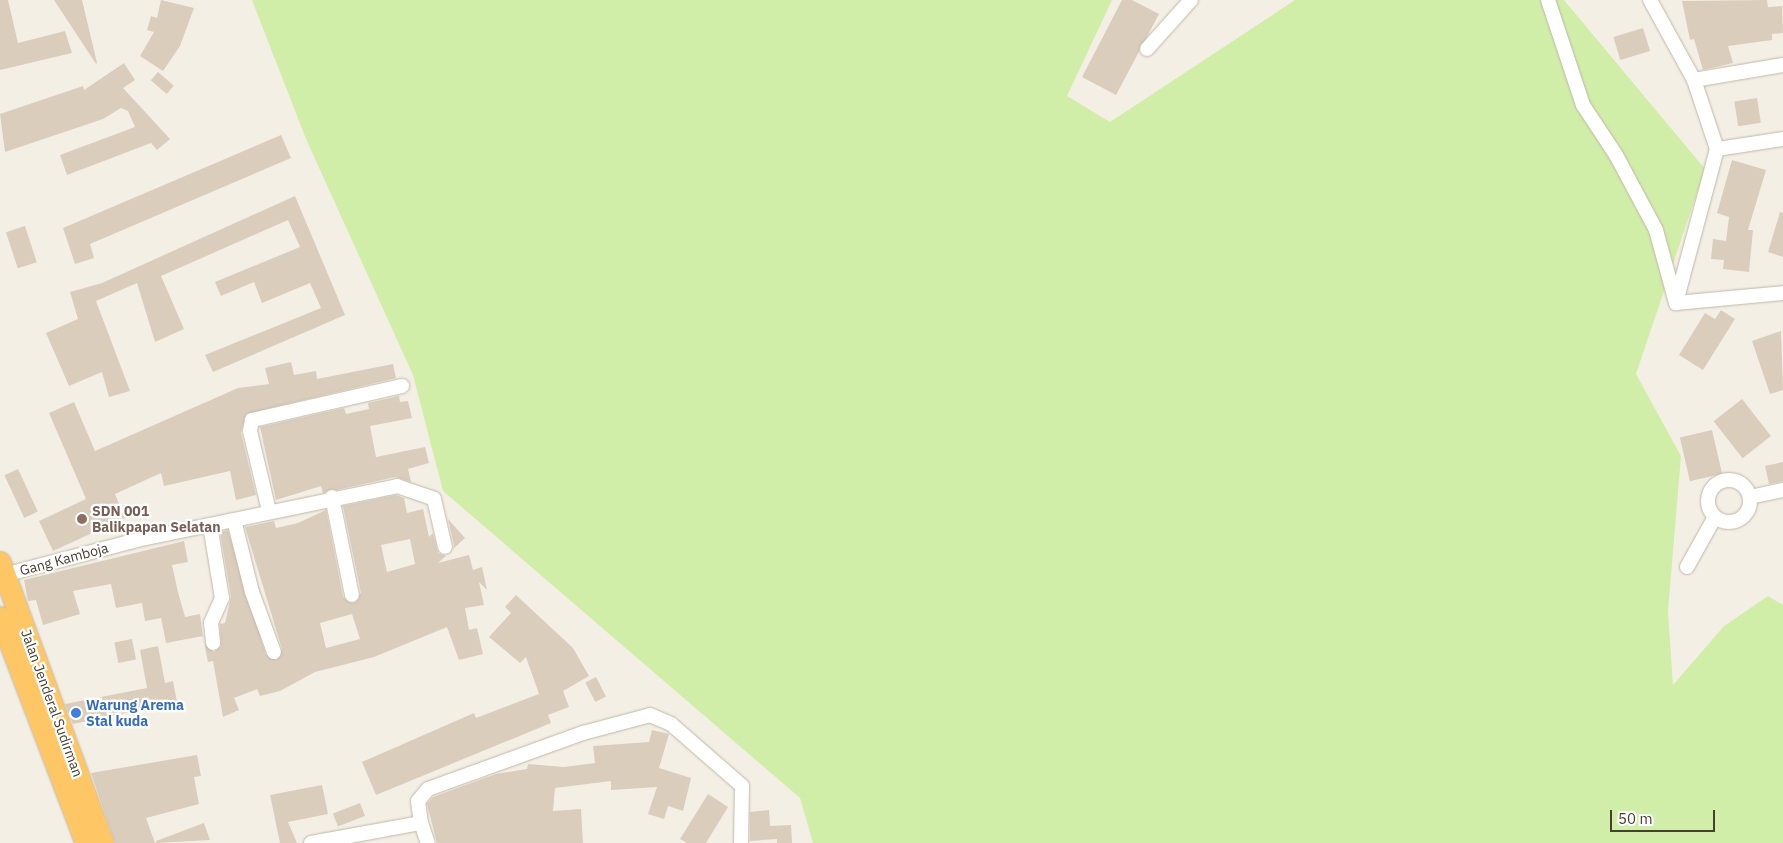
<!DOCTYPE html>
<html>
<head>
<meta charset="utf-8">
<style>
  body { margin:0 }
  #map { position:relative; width:1783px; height:843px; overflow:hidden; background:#f4efe5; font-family:"IBM Plex Sans",sans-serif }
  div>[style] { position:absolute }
  .green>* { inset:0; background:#d1eea8 }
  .building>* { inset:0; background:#dacdbc; transform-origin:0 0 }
  .roads { filter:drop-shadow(0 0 1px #c1b7a6) drop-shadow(0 0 1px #c1b7a6) }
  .minor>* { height:14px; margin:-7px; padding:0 7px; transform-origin:7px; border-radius:7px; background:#fff }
  .minor>.ring { margin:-7px; padding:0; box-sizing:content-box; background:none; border:14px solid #fff; border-radius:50% }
  .highway>* { height:21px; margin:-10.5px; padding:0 10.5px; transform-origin:10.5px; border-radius:10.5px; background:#ffc665 }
  .dots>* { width:14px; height:14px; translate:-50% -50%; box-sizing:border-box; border:2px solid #fff; border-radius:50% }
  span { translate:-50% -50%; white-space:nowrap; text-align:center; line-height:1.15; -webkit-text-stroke:4.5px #fff; paint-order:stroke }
  .education-label { font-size:14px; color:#785e54; font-weight:700 }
  .left { translate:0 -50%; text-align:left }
  .street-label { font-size:14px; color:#483f34 }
  .shop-label { font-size:14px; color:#366cbe; font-weight:700 }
  .scale { position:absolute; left:1610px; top:810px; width:105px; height:22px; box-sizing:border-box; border:2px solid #483f34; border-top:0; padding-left:6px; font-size:15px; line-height:18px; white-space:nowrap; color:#483f34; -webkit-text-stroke:4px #fff; paint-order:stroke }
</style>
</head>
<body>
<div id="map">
  <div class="green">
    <div style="clip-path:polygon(252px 0,1112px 0,1067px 96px,1110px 122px,1295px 0,1564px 0,1705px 169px,1636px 374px,1681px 456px,1668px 611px,1673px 685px,1724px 626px,1768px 596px,1783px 605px,1783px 843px,813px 843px,800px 798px,443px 491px,413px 375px,306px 139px)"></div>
  </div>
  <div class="building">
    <div style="clip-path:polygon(0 0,8px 0,18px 43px,65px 31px,72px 53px,0 70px)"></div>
    <div style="clip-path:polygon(54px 0,82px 0,97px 63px,96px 64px)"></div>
    <div style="clip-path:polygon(161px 0,194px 8px,180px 46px,163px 71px,140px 56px,154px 32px,147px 30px,151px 16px,157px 18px)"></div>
    <div style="clip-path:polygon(1122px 0,1132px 0,1159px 14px,1116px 95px,1082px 77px)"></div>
    <div style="clip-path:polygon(1767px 0,1768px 7px,1782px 6px,1783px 33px,1772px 34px,1772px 40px,1728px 46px,1733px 63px,1703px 70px,1694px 39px,1690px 40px,1682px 1px)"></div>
    <div style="left:1643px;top:28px;width:24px;height:31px;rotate:73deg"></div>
    <div style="clip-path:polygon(124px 63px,135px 80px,123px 88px,170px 139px,157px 150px,151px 143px,67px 175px,60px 155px,135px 127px,128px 111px,121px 108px,103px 119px,5px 152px,0 114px,83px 86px,84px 90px)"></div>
    <div style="left:158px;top:72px;width:21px;height:11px;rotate:41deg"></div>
    <div style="left:1757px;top:98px;width:25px;height:23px;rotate:81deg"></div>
    <div style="clip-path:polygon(281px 135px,291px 158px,90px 244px,94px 258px,75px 264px,63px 228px)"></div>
    <div style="clip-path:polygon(1732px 160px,1766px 170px,1748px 230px,1753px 230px,1749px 272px,1723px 269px,1724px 260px,1711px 259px,1713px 239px,1726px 241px,1729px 217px,1717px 213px)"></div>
    <div style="clip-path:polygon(295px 196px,345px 315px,213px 372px,205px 355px,321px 308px,310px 283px,262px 303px,254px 282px,221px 296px,215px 282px,300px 247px,288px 220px,161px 276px,184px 329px,155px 342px,137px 283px,96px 301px,130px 391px,109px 397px,102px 372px,69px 386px,46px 333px,78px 319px,70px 292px,102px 283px)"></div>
    <div style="clip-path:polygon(1780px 212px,1783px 213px,1783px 257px,1768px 252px)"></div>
    <div style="left:25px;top:226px;width:38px;height:20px;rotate:72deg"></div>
    <div style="clip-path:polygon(1721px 310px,1735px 319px,1703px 370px,1679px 355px,1705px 313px,1715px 319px)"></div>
    <div style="clip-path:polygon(1781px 331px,1783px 390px,1770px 394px,1752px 341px)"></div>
    <div style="clip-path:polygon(291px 362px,294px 375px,316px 371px,317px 379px,393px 364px,396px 378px,246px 414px,241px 433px,256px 495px,236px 500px,230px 471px,164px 486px,161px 473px,115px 494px,125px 518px,53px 551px,39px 521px,86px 499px,49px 413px,74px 402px,95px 451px,238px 388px,269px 384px,265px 368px)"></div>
    <div style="clip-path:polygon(399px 396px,400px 402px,408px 401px,412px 418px,370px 426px,376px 457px,425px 447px,429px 463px,408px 469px,411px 482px,395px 477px,323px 493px,321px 486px,276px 500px,260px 427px,344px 408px,346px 414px,369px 409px,368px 403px)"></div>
    <div style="left:1742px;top:399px;width:47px;height:36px;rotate:52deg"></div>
    <div style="left:1712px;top:430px;width:45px;height:33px;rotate:77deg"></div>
    <div style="clip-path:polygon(1783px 462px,1783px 481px,1769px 484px,1765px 466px)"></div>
    <div style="left:18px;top:469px;width:47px;height:15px;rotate:65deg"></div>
    <div style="clip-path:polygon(evenodd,396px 495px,404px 498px,407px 513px,423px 509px,429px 537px,433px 533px,438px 553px,446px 556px,438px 563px,469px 555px,473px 570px,482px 567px,487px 590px,479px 582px,484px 605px,465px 608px,469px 630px,477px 628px,483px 654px,459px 660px,447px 627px,374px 657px,315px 672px,280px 691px,260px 696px,257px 689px,234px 698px,239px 710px,223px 717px,213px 661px,208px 662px,203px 636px,166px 643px,161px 618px,145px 621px,142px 603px,116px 608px,111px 584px,73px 591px,80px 614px,43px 625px,36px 600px,28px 601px,24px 580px,184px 541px,188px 562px,172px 565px,178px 592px,185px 617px,200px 614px,204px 644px,214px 652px,221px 646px,220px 624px,225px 623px,231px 597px,220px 532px,228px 530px,266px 655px,277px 660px,282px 649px,245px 527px,274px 521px,276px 528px,298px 523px,326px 510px,343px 597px,354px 603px,361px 593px,343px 506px,396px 495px,410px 539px,415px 564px,387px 572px,381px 545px,410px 539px,396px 495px,352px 614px,360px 639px,326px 648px,320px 623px,352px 614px)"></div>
    <div style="clip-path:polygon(448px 519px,465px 538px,453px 549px,454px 545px)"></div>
    <div style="clip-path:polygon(516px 595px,573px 648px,589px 676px,563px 691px,569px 707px,548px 715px,551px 723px,376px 795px,362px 762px,474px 713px,476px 718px,539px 694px,526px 657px,520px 663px,489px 637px,511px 613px,505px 607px)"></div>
    <div style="left:132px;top:639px;width:21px;height:18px;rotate:79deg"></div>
    <div style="clip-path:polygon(158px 646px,165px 683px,173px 681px,177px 702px,73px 724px,65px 704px,147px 688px,140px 650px)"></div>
    <div style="left:596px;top:677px;width:22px;height:12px;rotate:63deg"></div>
    <div style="clip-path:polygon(652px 730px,669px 734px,659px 768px,691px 778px,683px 811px,668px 806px,664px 819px,648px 814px,657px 787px,611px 790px,611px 781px,555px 788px,553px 811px,581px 809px,583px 843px,437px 843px,427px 804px,433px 797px,496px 774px,527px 769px,528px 764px,564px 767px,595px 763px,593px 746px,649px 742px)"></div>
    <div style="clip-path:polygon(197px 755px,201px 776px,194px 777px,199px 804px,146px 818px,155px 843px,115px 843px,91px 773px)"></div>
    <div style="clip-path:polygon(322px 785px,328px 814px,288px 822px,297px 843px,280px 843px,270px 795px)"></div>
    <div style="clip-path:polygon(708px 794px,728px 807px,706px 843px,687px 843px,680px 839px)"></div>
    <div style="left:360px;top:803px;width:14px;height:29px;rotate:69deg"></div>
    <div style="clip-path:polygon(769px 810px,770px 826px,791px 825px,792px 843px,777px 843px,777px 839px,750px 841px,750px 812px)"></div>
    <div style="clip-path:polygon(204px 823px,210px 840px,156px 843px,156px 841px)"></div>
  </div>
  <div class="roads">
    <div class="minor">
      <div style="left:1548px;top:0;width:111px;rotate:71.6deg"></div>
      <div style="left:1583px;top:105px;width:60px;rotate:56.6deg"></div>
      <div style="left:1616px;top:155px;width:85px;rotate:61.9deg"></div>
      <div style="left:1656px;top:230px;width:76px;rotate:74.7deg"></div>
      <div style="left:1650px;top:0;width:91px;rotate:61.2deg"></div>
      <div style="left:1694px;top:80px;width:73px;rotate:71.6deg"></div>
      <div style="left:1717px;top:149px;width:158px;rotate:105deg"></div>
      <div style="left:1147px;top:49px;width:66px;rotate:-48.1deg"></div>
      <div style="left:1694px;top:80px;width:90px;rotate:-9.6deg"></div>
      <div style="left:1717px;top:149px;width:67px;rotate:-8.6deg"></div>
      <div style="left:1676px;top:303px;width:107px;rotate:-5.3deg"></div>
      <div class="ring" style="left:1708px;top:480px;width:28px;height:28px"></div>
      <div style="left:332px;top:497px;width:100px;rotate:78.5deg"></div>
      <div style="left:1750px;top:497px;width:34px;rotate:-12deg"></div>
      <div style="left:269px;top:511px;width:82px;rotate:-103.4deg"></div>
      <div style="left:250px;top:431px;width:11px;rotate:-80deg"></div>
      <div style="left:252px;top:420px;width:154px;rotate:-12.8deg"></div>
      <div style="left:234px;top:520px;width:74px;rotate:76deg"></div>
      <div style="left:252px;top:592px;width:64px;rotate:69.9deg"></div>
      <div style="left:210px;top:525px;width:74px;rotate:80.7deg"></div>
      <div style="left:222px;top:598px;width:27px;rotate:114deg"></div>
      <div style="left:211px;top:623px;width:20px;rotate:84deg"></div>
      <div style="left:1687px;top:567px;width:57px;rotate:-60.8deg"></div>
      <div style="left:0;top:576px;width:142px;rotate:-14.7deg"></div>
      <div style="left:137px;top:540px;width:266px;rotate:-11.7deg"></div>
      <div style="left:397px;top:486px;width:39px;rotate:19deg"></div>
      <div style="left:434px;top:499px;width:49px;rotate:77.1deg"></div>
      <div style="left:421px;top:823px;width:21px;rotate:71deg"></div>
      <div style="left:311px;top:843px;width:112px;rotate:-10.3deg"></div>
      <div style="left:421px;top:823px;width:22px;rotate:-98deg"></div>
      <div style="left:418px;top:801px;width:16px;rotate:-50deg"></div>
      <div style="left:428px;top:789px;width:165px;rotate:-19.9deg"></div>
      <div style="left:583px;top:733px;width:69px;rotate:-15deg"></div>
      <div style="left:650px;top:715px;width:23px;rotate:23deg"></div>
      <div style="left:671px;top:724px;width:94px;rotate:41.1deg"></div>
      <div style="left:742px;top:786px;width:57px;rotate:91deg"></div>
    </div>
    <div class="highway">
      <div style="left:0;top:562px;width:299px;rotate:69.9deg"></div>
      <div style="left:0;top:617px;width:242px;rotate:69.2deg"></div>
    </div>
  </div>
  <div class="dots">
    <div style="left:82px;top:519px;background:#8d6e63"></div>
    <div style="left:76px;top:713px;background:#3f7fe0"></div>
  </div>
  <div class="education-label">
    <span class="left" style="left:92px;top:519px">SDN 001<br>Balikpapan Selatan</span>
  </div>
  <div class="street-label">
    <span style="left:64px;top:559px;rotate:-15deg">Gang Kamboja</span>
    <span style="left:52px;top:703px;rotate:70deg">Jalan Jenderal Sudirman</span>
  </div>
  <div class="shop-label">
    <span class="left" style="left:86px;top:713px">Warung Arema<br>Stal kuda</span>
  </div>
  <div class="scale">50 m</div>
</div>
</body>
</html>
